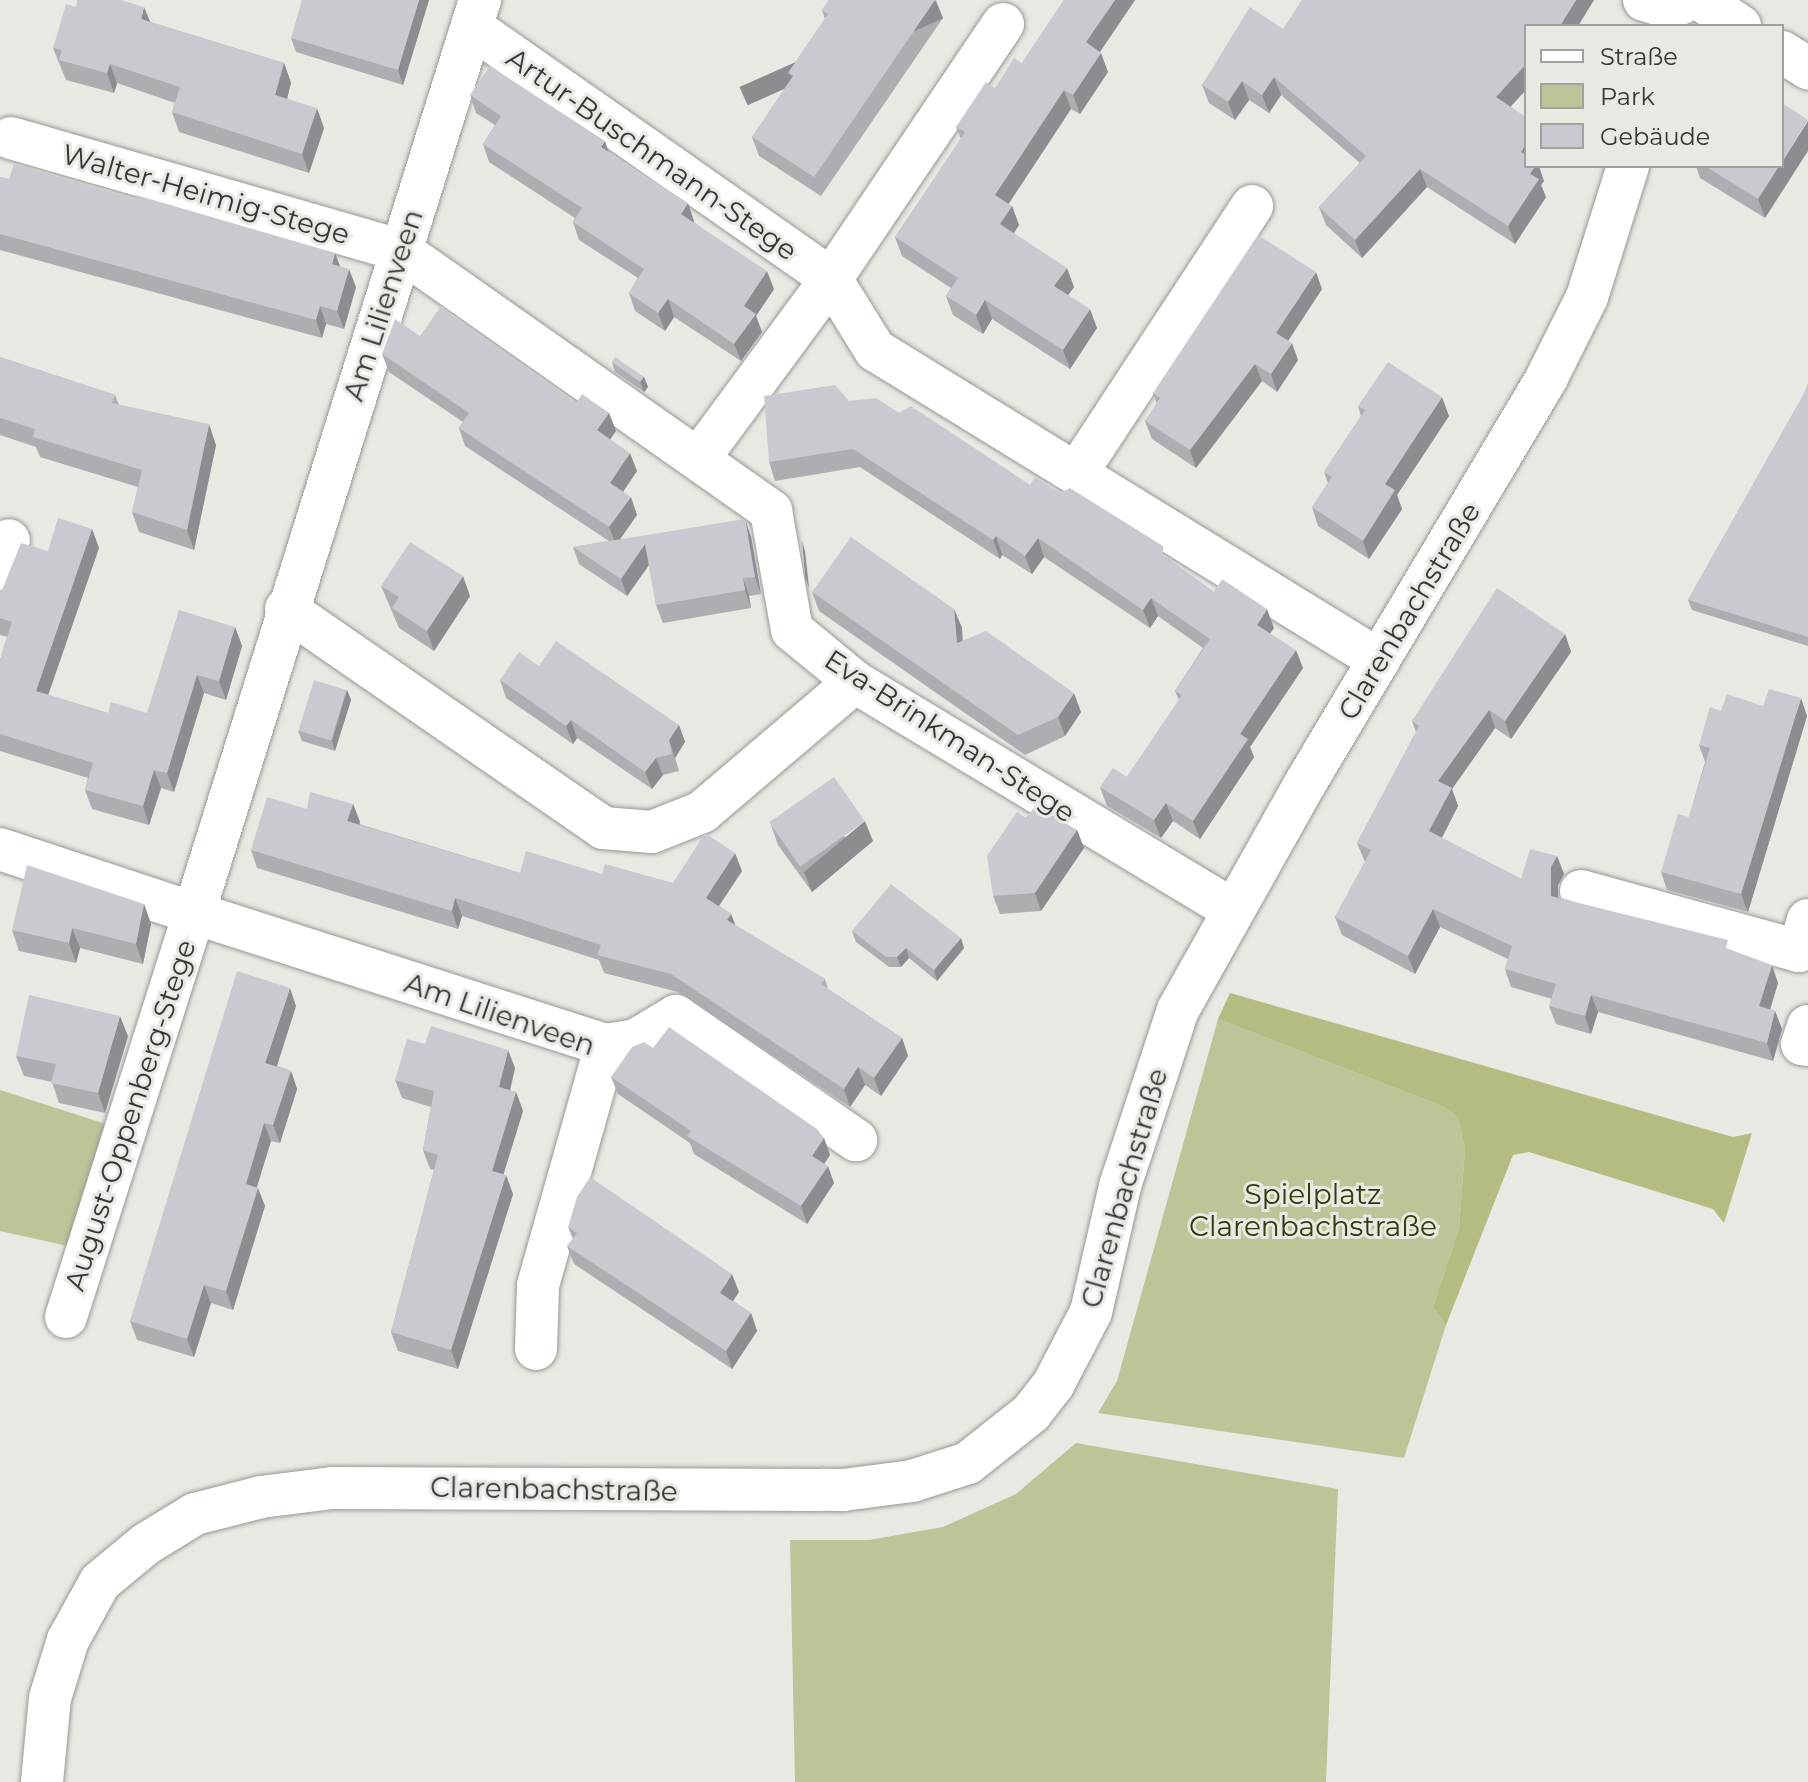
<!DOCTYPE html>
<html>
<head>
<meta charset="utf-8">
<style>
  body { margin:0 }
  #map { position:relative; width:1808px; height:1782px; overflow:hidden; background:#e8e9e3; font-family:Montserrat,sans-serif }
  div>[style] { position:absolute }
  .green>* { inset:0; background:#bec398 }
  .forest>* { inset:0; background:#b5bb81 }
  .roads { filter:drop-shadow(0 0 2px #989994) drop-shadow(0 0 2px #989994) }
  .minor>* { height:42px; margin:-21px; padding:0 21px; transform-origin:21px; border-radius:21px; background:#fff }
  .wall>* { inset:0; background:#aeadb2 }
  .shaded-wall>* { inset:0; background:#8d8d91; transform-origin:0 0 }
  .building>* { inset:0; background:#cac9cf; transform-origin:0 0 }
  span { translate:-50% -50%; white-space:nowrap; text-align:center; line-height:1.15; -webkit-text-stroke:6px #e8e9e3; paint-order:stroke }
  .street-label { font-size:28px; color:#363634 }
  .park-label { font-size:28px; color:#36390b }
  .legend { position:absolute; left:1524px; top:24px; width:260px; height:144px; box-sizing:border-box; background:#e8e9e3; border:2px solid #a1a19d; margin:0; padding:10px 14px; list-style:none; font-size:24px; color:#363634 }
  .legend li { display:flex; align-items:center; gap:16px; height:40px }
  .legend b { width:40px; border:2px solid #a1a19d }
</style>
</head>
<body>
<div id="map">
  <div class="green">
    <div style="clip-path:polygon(1218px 1019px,1442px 1106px,1458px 1117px,1465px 1149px,1459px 1229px,1433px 1307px,1446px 1325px,1404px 1458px,1098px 1413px,1117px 1381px)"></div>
    <div style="clip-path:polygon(0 1090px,112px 1126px,77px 1248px,0 1231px)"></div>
    <div style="clip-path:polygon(1076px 1443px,1338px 1489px,1326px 1782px,795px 1782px,790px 1540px,869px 1540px,943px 1527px,1016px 1494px)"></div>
  </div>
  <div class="forest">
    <div style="clip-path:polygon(1230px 993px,1733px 1137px,1752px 1133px,1724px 1223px,1713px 1209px,1529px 1152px,1513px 1155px,1446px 1325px,1433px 1307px,1459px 1229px,1465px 1149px,1458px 1117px,1442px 1106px,1218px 1019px)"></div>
  </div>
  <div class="roads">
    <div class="minor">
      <div style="left:1644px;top:0;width:28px;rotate:17deg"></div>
      <div style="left:1671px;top:8px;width:19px;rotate:-25deg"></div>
      <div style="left:1701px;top:0;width:47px;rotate:33.7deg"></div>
      <div style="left:1003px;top:24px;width:308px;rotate:124deg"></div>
      <div style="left:831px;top:279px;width:84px;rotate:58.2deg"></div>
      <div style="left:875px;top:350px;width:592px;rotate:31.59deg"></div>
      <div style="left:473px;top:28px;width:437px;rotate:35deg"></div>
      <div style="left:831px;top:279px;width:221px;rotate:126.4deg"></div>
      <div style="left:1782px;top:52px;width:31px;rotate:32deg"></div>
      <div style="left:11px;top:138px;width:405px;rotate:16.1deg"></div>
      <div style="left:400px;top:250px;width:454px;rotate:35.1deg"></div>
      <div style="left:771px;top:511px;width:121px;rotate:80deg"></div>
      <div style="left:792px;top:630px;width:82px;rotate:39.5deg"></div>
      <div style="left:855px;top:682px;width:441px;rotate:31.1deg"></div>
      <div style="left:1078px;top:471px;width:317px;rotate:-56.7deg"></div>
      <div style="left:0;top:569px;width:30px;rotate:-73deg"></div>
      <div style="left:286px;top:609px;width:385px;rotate:34.6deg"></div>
      <div style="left:603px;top:828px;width:49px;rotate:4.7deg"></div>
      <div style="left:652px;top:832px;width:54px;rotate:-21.8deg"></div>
      <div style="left:702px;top:812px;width:201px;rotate:-40.4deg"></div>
      <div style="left:0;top:849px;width:204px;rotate:18.3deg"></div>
      <div style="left:194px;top:913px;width:957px;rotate:-72.61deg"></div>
      <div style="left:1581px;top:891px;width:226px;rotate:15.4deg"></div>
      <div style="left:1799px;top:951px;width:32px;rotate:-74deg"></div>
      <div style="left:1808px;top:1026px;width:19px;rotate:108deg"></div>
      <div style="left:1802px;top:1044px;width:6px;rotate:9deg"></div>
      <div style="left:606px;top:1045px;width:30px;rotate:-9deg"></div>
      <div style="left:636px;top:1040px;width:47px;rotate:-31deg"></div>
      <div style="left:676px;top:1016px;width:219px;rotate:34.6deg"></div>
      <div style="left:66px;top:1317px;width:424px;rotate:-72.4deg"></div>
      <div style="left:194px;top:913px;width:433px;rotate:17.8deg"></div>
      <div style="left:606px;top:1045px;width:250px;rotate:105.8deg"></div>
      <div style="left:538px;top:1286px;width:63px;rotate:91.8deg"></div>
      <div style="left:42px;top:1782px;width:84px;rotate:-84.6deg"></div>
      <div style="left:50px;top:1698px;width:61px;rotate:-72.8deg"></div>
      <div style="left:68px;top:1640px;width:66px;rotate:-61.1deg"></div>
      <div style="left:100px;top:1582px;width:60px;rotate:-39.6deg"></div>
      <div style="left:146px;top:1544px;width:57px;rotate:-31.5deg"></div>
      <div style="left:195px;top:1514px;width:68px;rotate:-14.4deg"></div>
      <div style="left:261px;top:1497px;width:72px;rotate:-7.2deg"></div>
      <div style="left:332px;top:1488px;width:511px;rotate:0.22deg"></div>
      <div style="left:843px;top:1490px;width:70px;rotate:-7.4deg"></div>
      <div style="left:912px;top:1481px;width:59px;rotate:-17.8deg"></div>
      <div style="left:968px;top:1463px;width:80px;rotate:-38.4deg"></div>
      <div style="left:1031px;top:1413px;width:36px;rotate:-52deg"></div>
      <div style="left:1053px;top:1385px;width:82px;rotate:-62.5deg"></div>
      <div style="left:1091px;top:1312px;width:129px;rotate:-77deg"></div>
      <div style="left:1120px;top:1186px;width:185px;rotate:-71.8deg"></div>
      <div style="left:1178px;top:1010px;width:261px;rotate:-60.7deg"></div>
      <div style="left:1306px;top:782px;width:471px;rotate:-59.2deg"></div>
      <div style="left:1547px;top:377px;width:89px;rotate:-63.4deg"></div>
      <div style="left:1587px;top:297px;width:137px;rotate:-72.6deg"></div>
    </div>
  </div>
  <div class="wall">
    <div style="clip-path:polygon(429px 0,403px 85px,296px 52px,291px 38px)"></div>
    <div style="clip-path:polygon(829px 0,936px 0,943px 18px,821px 196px,759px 156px,752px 137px,791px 80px,788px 73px,825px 19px,822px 10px)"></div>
    <div style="clip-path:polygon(1064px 0,1135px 0,1100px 52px,1108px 72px,1080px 114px,1071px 109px,1008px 204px,1012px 206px,1019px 225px,1014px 233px,1074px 287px,1068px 295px,1097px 328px,1070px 369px,992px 319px,983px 334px,953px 315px,946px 296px,951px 288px,902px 256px,895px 237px,961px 139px,956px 127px,1022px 63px)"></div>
    <div style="clip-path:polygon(1594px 0,1578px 26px,1526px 26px,1511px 107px,1526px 166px,1544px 181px,1541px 185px,1546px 197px,1515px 244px,1427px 187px,1362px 258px,1326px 225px,1319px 207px,1360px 163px,1281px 95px,1269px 113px,1249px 100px,1235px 120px,1209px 103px,1202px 85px,1283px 29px)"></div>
    <div style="clip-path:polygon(150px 22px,284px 63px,291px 83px,287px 98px,324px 128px,309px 173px,179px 132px,172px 112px,175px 103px,117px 83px,114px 93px,66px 80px,53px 48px)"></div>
    <div style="clip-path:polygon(470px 95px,609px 152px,694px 221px,694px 222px,774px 289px,756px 316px,762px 332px,741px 361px,674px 317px,665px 331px,635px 311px,629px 293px,638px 278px,579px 240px,573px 222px,575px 218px,489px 162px,483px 144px,495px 125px,476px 113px)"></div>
    <div style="clip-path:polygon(1696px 166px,1782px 166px,1765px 218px,1700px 178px)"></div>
    <div style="clip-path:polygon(0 177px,340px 266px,356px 287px,344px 329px,326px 324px,322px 338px,0 250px)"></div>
    <div style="clip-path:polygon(1322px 289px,1288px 341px,1298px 360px,1277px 392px,1262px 381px,1196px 468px,1152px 439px,1145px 421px,1157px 404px,1153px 393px)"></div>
    <div style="clip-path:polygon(420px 336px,576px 403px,609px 413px,616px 431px,610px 439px,637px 471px,623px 491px,637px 515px,620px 539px,751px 537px,761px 594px,749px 596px,751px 608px,663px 623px,656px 605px,649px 565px,627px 596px,579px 564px,573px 547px,609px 541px,465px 446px,459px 428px,463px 422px,389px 372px,382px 354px)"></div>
    <div style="clip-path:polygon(0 357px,115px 395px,119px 405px,216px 445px,194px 550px,139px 532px,132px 512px,138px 487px,40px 457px,36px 447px,0 435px)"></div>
    <div style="clip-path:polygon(612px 362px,644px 377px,648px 387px,644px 392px,615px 372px)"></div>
    <div style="clip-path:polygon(1808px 383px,1808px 646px,1692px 610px,1688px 600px,1805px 392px)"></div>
    <div style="clip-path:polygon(849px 401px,899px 413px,1030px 485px,1060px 493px,1168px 559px,1214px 592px,1274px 628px,1270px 633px,1303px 668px,1250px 747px,1254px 757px,1200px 839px,1173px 821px,1161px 838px,1107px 806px,1100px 787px,1127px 777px,1179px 700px,1175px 691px,1203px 648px,1158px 616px,1150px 628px,1044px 557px,1032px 574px,1002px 555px,1000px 559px,860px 467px,775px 481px,769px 462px)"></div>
    <div style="clip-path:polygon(1358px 406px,1449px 416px,1397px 495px,1402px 509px,1369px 559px,1318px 526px,1312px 507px,1328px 483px,1324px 472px,1361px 416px)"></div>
    <div style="clip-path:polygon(92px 529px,99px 548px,48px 695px,108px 713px,147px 713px,235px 627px,242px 646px,226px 700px,204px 693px,174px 792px,161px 788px,149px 825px,92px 809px,85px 790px,88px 778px,0 751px,0 660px,7px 637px,0 635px,0 595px,48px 551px)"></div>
    <div style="clip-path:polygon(381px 586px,470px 596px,434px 651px,399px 628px)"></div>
    <div style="clip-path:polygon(812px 592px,954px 609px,962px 628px,962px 641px,1081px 712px,1065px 736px,1025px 755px,819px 611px)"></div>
    <div style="clip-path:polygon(1565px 634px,1571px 652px,1511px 739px,1495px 728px,1452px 789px,1458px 806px,1442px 838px,1521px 879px,1557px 856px,1564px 874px,1558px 885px,1558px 897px,1731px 950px,1778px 983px,1770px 1009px,1775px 1011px,1782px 1029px,1773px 1061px,1598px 1012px,1591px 1034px,1556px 1024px,1549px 1006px,1552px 999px,1511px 987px,1505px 969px,1508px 959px,1440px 927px,1415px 974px,1342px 935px,1335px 917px,1365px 862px,1357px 843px,1416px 732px,1412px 721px)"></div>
    <div style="clip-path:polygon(539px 666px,679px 725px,685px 742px,675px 758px,679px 771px,663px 775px,652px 789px,577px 738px,573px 744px,506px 698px,500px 680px)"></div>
    <div style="clip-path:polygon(347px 690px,351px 700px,335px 751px,302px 741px,298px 731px)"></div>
    <div style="clip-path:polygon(1763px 706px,1807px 716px,1748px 912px,1667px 890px,1661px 872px,1689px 817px,1705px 762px,1699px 745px,1721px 711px)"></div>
    <div style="clip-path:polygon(353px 804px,360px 822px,359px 824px,520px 873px,602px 874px,673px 883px,742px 871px,719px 906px,731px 914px,735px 925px,825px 979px,828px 989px,902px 1038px,908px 1056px,881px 1096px,865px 1085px,850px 1107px,678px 992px,604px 973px,599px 960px,462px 916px,458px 929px,257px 868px,251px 850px,307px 809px)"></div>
    <div style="clip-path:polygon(1026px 818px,1077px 830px,1084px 848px,1041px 911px,1000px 914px,993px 896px)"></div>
    <div style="clip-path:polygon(771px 825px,873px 841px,812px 892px,778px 845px)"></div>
    <div style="clip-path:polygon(144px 904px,151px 924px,143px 964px,80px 948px,76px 963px,19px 951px,12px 930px)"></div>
    <div style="clip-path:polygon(852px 931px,964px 948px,937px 981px,909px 958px,901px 967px,889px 967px,856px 942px)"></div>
    <div style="clip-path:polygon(296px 1006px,277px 1066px,291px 1071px,297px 1089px,280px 1143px,271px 1141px,257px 1187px,265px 1206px,233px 1310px,211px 1303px,194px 1357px,137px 1340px,130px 1321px)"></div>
    <div style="clip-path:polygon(128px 1036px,105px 1113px,59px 1103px,52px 1082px,24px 1076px,16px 1056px)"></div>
    <div style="clip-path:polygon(653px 1048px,824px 1138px,830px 1155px,824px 1164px,834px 1183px,807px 1224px,694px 1154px,690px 1143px,618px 1094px,611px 1077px)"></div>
    <div style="clip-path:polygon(515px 1068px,510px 1091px,516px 1092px,523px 1111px,503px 1174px,513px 1194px,458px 1369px,398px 1351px,391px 1332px,434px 1170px,430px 1169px,423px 1150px,431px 1107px,402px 1098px,395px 1080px)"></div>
    <div style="clip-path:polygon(568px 1227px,739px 1292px,733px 1301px,751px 1313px,757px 1331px,732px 1369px,574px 1264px,567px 1246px,573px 1239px)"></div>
  </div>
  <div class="shaded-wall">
    <div style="clip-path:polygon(419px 0,429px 0,403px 85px,398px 70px)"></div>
    <div style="left:935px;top:0;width:20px;height:214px;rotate:66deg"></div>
    <div style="clip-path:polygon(1115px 0,1135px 0,1093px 62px,1086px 42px)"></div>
    <div style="clip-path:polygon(1576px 0,1594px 0,1578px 26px,1560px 26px)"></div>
    <div style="clip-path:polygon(144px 7px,152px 26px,141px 19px)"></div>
    <div style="clip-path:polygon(1101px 53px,1108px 72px,1080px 114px,1073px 95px)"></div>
    <div style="clip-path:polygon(284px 63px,291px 83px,283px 115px,275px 95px)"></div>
    <div style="clip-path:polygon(110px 64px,117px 83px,114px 93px,107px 73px)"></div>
    <div style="clip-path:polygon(1526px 64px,1526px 90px,1503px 115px,1496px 97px)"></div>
    <div style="clip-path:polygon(1274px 77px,1281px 95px,1269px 113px,1262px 95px)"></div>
    <div style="clip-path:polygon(1242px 81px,1249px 100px,1235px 120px,1228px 102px)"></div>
    <div style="clip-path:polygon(1064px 90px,1071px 109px,1002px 214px,995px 195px)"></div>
    <div style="clip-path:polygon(317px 108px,324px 128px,309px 173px,302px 154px)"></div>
    <div style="clip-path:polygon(1808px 121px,1808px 151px,1765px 218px,1758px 199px,1779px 166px,1782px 166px,1782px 162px)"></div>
    <div style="clip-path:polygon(605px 141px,611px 159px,601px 147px)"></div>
    <div style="clip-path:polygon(1526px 143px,1526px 166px,1521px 152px)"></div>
    <div style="clip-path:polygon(1535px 166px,1539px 166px,1544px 181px,1541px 185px,1546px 197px,1515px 244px,1508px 226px,1530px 174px)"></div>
    <div style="clip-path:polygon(1420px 169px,1427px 187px,1362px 258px,1355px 240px)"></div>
    <div style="clip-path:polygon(688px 203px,694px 221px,687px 232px,681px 214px)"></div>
    <div style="clip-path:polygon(1012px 206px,1019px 225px,1007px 243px,1000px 224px)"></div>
    <div style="clip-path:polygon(335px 253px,342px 271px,332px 264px)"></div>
    <div style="clip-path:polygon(1067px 268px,1074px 287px,1061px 305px,1054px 286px)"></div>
    <div style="clip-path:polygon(349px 269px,356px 287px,344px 329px,337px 311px)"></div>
    <div style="clip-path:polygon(767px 271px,774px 289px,756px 316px,762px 332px,741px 361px,734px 344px,744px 306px)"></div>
    <div style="clip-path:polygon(1316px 272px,1322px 289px,1282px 350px,1276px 333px)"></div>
    <div style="clip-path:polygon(668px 299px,674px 317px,665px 331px,658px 313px)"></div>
    <div style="clip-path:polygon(985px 300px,992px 319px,983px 334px,976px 315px)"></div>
    <div style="clip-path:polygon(320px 306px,326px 324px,322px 338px,316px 320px)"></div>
    <div style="clip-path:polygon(1090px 309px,1097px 328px,1070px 369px,1063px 350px)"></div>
    <div style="clip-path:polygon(1292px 343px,1298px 360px,1277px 392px,1271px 374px)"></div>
    <div style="clip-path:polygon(1255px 364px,1262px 381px,1196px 468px,1190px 450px)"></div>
    <div style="clip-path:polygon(644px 377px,648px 387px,644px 392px,640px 382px)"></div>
    <div style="clip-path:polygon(1442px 397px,1449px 416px,1397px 495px,1402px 509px,1369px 559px,1363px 541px,1385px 484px)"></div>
    <div style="clip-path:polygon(609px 413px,616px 431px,604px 448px,597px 430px)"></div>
    <div style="clip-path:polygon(209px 424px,216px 445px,194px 550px,187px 530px)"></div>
    <div style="clip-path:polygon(630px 453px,637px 471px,617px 501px,610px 483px)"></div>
    <div style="clip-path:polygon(631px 497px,637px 515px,616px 545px,609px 527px)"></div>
    <div style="clip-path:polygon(745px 519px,751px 537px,761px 594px,755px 577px)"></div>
    <div style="clip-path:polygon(92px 529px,99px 548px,43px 710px,36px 691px)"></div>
    <div style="clip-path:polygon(996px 536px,1002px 555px,1000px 559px,993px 540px)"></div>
    <div style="clip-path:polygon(1038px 538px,1044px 557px,1032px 574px,1025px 556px)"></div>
    <div style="clip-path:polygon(802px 541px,805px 551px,809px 588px,805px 577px)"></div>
    <div style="clip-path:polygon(645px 544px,651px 562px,627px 596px,621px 579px)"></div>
    <div style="clip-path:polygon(463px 576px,470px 596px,434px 651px,427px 631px)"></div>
    <div style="clip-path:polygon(743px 578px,749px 596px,751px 608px,745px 590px)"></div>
    <div style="clip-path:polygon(1151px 598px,1158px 616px,1150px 628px,1143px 610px)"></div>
    <div style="clip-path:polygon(954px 609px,962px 628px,964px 663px,957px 643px)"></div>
    <div style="clip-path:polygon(1267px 609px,1274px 628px,1263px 643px,1257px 625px)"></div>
    <div style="clip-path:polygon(235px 627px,242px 646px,226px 700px,219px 681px)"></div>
    <div style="clip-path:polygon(1565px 634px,1571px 652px,1511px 739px,1505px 721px)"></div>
    <div style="clip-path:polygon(1296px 650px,1303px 668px,1250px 747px,1254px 757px,1200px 839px,1193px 821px,1240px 734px)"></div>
    <div style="clip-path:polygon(197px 675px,204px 693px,174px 792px,167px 773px)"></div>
    <div style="clip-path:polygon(347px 690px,351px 700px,335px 751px,332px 741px)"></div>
    <div style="clip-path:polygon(1074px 693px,1081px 712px,1065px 736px,1058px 717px)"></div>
    <div style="clip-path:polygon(1801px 698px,1807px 716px,1748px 912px,1741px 894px)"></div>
    <div style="clip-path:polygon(1489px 710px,1495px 728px,1452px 789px,1458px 806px,1436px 849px,1429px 831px,1438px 781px)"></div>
    <div style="clip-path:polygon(571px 720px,577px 738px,573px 744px,566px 726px)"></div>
    <div style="clip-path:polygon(679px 725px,685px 742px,675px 758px,679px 771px,669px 740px)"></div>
    <div style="clip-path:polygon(656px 758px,663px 775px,652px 789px,645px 772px)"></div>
    <div style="clip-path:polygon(154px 770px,161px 788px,149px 825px,143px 806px)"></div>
    <div style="clip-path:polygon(1166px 803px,1173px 821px,1161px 838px,1154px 820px)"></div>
    <div style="clip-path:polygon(353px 804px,360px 822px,354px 838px,347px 821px)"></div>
    <div style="clip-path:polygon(865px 821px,873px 841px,812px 892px,804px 872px)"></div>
    <div style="clip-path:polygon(1077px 830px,1084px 848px,1041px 911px,1035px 893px)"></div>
    <div style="clip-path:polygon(735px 853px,742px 871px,712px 916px,706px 898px)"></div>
    <div style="clip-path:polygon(1557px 856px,1564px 874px,1558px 885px,1558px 913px,1551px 896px,1551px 867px)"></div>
    <div style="clip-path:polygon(455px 898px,462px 916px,458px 929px,452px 911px)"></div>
    <div style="clip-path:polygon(144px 904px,151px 924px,143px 964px,136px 944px)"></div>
    <div style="clip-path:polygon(1433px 909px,1440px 927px,1415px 974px,1408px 956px)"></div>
    <div style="clip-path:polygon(731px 914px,738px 932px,727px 920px)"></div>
    <div style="clip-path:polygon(72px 928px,80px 948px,76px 963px,69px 943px)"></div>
    <div style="clip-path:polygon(961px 938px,964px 948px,937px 981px,934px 970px)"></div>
    <div style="clip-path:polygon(906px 948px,909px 958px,901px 967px,897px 957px)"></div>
    <div style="clip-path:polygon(1772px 965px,1778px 983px,1766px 1023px,1759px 1006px)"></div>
    <div style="clip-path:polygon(290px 988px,296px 1006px,272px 1081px,265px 1063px)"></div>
    <div style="clip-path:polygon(1591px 995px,1598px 1012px,1591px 1034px,1585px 1016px)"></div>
    <div style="clip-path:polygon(1775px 1011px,1782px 1029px,1773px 1061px,1767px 1043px)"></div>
    <div style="clip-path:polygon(120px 1016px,128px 1036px,105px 1113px,98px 1093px)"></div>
    <div style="clip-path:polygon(902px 1038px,908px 1056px,881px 1096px,874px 1078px)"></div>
    <div style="clip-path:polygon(508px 1050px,515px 1068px,506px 1106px,499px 1087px)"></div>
    <div style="clip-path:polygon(858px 1067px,865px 1085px,850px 1107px,844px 1089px)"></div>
    <div style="clip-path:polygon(291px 1071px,297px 1089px,280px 1143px,273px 1125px)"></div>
    <div style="clip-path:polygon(516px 1092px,523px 1111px,499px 1189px,492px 1171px)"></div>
    <div style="clip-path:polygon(264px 1123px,271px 1141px,252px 1202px,246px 1184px)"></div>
    <div style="clip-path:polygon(824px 1138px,830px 1155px,818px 1173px,812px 1156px)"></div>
    <div style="clip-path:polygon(828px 1166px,834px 1183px,807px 1224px,801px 1206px)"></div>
    <div style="clip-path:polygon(506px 1175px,513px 1194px,458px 1369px,451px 1350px)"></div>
    <div style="clip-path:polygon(258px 1188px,265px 1206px,233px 1310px,226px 1291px)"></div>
    <div style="clip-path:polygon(732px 1274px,739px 1292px,726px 1311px,720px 1293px)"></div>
    <div style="clip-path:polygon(204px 1285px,211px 1303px,194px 1357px,187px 1339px)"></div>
    <div style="clip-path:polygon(751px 1313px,757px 1331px,732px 1369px,726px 1351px)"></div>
  </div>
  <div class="building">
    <div style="clip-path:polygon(77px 0,121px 0,144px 7px,141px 19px,284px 63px,275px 95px,317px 108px,302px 154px,172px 112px,180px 87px,110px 64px,107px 73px,59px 60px,62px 50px,53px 48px,66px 4px,76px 7px)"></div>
    <div style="clip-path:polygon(302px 0,419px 0,398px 70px,291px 38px)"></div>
    <div style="clip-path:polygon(829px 0,935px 0,814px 177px,752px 137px,793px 76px,788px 73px,828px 14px,822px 10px)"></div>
    <div style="clip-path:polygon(1064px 0,1115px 0,1086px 42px,1101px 53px,1073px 95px,1064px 90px,995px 195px,1012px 206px,1000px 224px,1067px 268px,1054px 286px,1090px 309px,1063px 350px,985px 300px,976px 315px,946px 296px,958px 278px,895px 237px,965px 132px,956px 127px,986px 82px,995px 88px,1014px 58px,1022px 63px)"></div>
    <div style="clip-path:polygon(1302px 0,1576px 0,1560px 26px,1526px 26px,1526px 64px,1496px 97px,1526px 117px,1526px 143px,1521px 152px,1526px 155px,1526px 166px,1535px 166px,1530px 174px,1539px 179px,1508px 226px,1420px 169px,1355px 240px,1319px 207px,1366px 156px,1274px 77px,1262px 95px,1242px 81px,1228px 102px,1202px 85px,1250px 7px,1283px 29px)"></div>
    <div style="clip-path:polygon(490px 66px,605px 141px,601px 147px,688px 203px,681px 214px,767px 271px,744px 306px,756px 314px,734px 344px,668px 299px,658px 313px,629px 293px,644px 269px,573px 222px,582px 208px,483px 144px,501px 116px,470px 95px)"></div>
    <div style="clip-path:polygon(1782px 103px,1808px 120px,1782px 162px)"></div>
    <div style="clip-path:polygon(14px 164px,135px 199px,136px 195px,335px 253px,332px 264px,349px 269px,337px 311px,320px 306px,316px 320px,0 234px,0 177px,9px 179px)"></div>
    <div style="clip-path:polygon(1705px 166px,1779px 166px,1758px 199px)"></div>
    <div style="clip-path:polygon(1258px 235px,1316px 272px,1276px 333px,1292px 343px,1271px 374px,1255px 364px,1190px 450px,1145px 421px,1160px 398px,1153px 393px)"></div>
    <div style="clip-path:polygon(441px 306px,576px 403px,582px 394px,609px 413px,597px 430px,630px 453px,610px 483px,631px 497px,609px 527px,459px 428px,469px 413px,382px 354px,395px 319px,420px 336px)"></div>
    <div style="clip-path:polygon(0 357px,115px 395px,112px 403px,209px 424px,187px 530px,132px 512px,142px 470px,33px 437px,35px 429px,0 418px)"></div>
    <div style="left:615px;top:357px;width:35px;height:6px;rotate:35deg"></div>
    <div style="clip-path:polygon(1388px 362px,1442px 397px,1385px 484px,1395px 490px,1363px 541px,1312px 507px,1332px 477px,1324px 472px,1365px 410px,1358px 406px)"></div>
    <div style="clip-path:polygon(1808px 383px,1808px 637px,1688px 600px,1805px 392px)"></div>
    <div style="clip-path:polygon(835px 385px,849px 401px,876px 398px,899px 413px,911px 406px,1030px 485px,1035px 477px,1060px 493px,1070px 488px,1163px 546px,1163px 556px,1214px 592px,1222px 579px,1267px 609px,1257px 625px,1296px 650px,1240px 734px,1248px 739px,1193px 821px,1166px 803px,1154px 820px,1100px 787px,1113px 768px,1127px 777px,1182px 695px,1175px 691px,1210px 639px,1151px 598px,1143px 610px,1038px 538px,1025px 556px,996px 536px,993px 540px,853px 449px,769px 462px,764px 396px)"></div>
    <div style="clip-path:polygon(58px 518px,92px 529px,36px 691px,108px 713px,111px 702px,147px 713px,179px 610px,235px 627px,219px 681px,197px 675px,167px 773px,154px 770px,143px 806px,85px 790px,93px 763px,0 734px,0 660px,12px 622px,0 618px,0 595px,21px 543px,48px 551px)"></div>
    <div style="clip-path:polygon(745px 519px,755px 577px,743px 578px,745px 590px,656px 605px,645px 544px,621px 579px,573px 547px)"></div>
    <div style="clip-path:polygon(851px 537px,954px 609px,957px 643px,986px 631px,1074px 693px,1058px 717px,1018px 735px,812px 592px)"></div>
    <div style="clip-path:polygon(799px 541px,802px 541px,805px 577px)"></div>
    <div style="clip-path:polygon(410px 542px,463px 576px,427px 631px,392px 608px,399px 597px,381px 586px)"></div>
    <div style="clip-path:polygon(1497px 588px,1565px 634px,1505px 721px,1489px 710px,1438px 781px,1452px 788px,1429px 831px,1521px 879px,1530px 849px,1557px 856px,1551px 867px,1551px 896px,1728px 940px,1726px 948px,1772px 965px,1759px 1006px,1775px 1011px,1767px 1043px,1591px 995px,1585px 1016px,1549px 1006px,1556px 984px,1505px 969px,1512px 946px,1433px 909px,1408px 956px,1335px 917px,1371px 850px,1357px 843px,1419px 726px,1412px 721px)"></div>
    <div style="clip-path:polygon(556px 641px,679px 725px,669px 740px,672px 754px,656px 758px,645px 772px,571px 720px,566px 726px,500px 680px,519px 652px,539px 666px)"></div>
    <div style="left:314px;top:680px;width:34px;height:53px;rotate:17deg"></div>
    <div style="clip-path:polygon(1769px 689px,1801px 698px,1741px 894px,1661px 872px,1678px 814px,1689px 817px,1710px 748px,1699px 745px,1710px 707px,1721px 711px,1727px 694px,1763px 706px)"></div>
    <div style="left:834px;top:777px;width:54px;height:79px;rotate:55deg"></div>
    <div style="clip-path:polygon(310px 792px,353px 804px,347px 821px,520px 873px,526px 851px,602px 874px,605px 864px,673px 883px,705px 833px,735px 853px,706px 898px,731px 914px,727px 920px,825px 979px,821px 984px,902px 1038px,874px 1078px,858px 1067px,844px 1089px,671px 974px,597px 955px,601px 945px,455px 898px,452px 911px,251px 850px,267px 797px,307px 809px)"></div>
    <div style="clip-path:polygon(1036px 805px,1077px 830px,1035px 893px,993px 896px,987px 856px,1017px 812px,1026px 818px)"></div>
    <div style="clip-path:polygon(27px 865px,144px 904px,136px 944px,72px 928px,69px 943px,12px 930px)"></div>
    <div style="clip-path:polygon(891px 884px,961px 938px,934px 970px,906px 948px,897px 957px,886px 957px,852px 931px)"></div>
    <div style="clip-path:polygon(237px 971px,290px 988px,265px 1063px,291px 1071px,273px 1125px,264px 1123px,246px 1184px,258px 1188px,226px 1291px,204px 1285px,187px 1339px,130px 1321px)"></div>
    <div style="clip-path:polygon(29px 995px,120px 1016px,98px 1093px,51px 1083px,56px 1064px,16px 1056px)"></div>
    <div style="clip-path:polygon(431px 1026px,508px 1050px,499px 1087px,516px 1092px,492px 1171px,506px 1175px,451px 1350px,391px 1332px,438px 1155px,423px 1150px,434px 1091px,395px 1080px,407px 1039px,425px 1044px)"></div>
    <div style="clip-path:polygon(669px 1027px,817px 1129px,824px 1138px,812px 1156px,828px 1166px,801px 1206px,687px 1136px,691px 1131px,611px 1077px,632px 1047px,644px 1042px,653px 1048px)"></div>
    <div style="clip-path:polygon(590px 1177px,732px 1274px,720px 1293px,751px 1313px,726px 1351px,567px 1246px,577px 1233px,568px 1227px,577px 1197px)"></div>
  </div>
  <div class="street-label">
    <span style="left:652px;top:154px;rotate:35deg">Artur-Buschmann-Stege</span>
    <span style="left:206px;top:194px;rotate:16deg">Walter-Heimig-Stege</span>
    <span style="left:383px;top:305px;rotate:-72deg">Am Lilienveen</span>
    <span style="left:1409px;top:611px;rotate:-59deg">Clarenbachstraße</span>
    <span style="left:950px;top:736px;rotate:33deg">Eva-Brinkman-Stege</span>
    <span style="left:500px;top:1014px;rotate:19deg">Am Lilienveen</span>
    <span style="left:130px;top:1115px;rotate:-72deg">August-Oppenberg-Stege</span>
    <span style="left:1124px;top:1188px;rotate:-74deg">Clarenbachstraße</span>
    <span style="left:554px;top:1489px;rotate:1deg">Clarenbachstraße</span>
  </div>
  <div class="park-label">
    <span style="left:1313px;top:1210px">Spielplatz<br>Clarenbachstraße</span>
  </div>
  <ul class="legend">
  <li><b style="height:10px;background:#fff"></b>Straße</li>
  <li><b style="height:22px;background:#bec398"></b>Park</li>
  <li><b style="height:22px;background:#cac9cf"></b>Gebäude</li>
  </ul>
</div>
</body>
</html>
